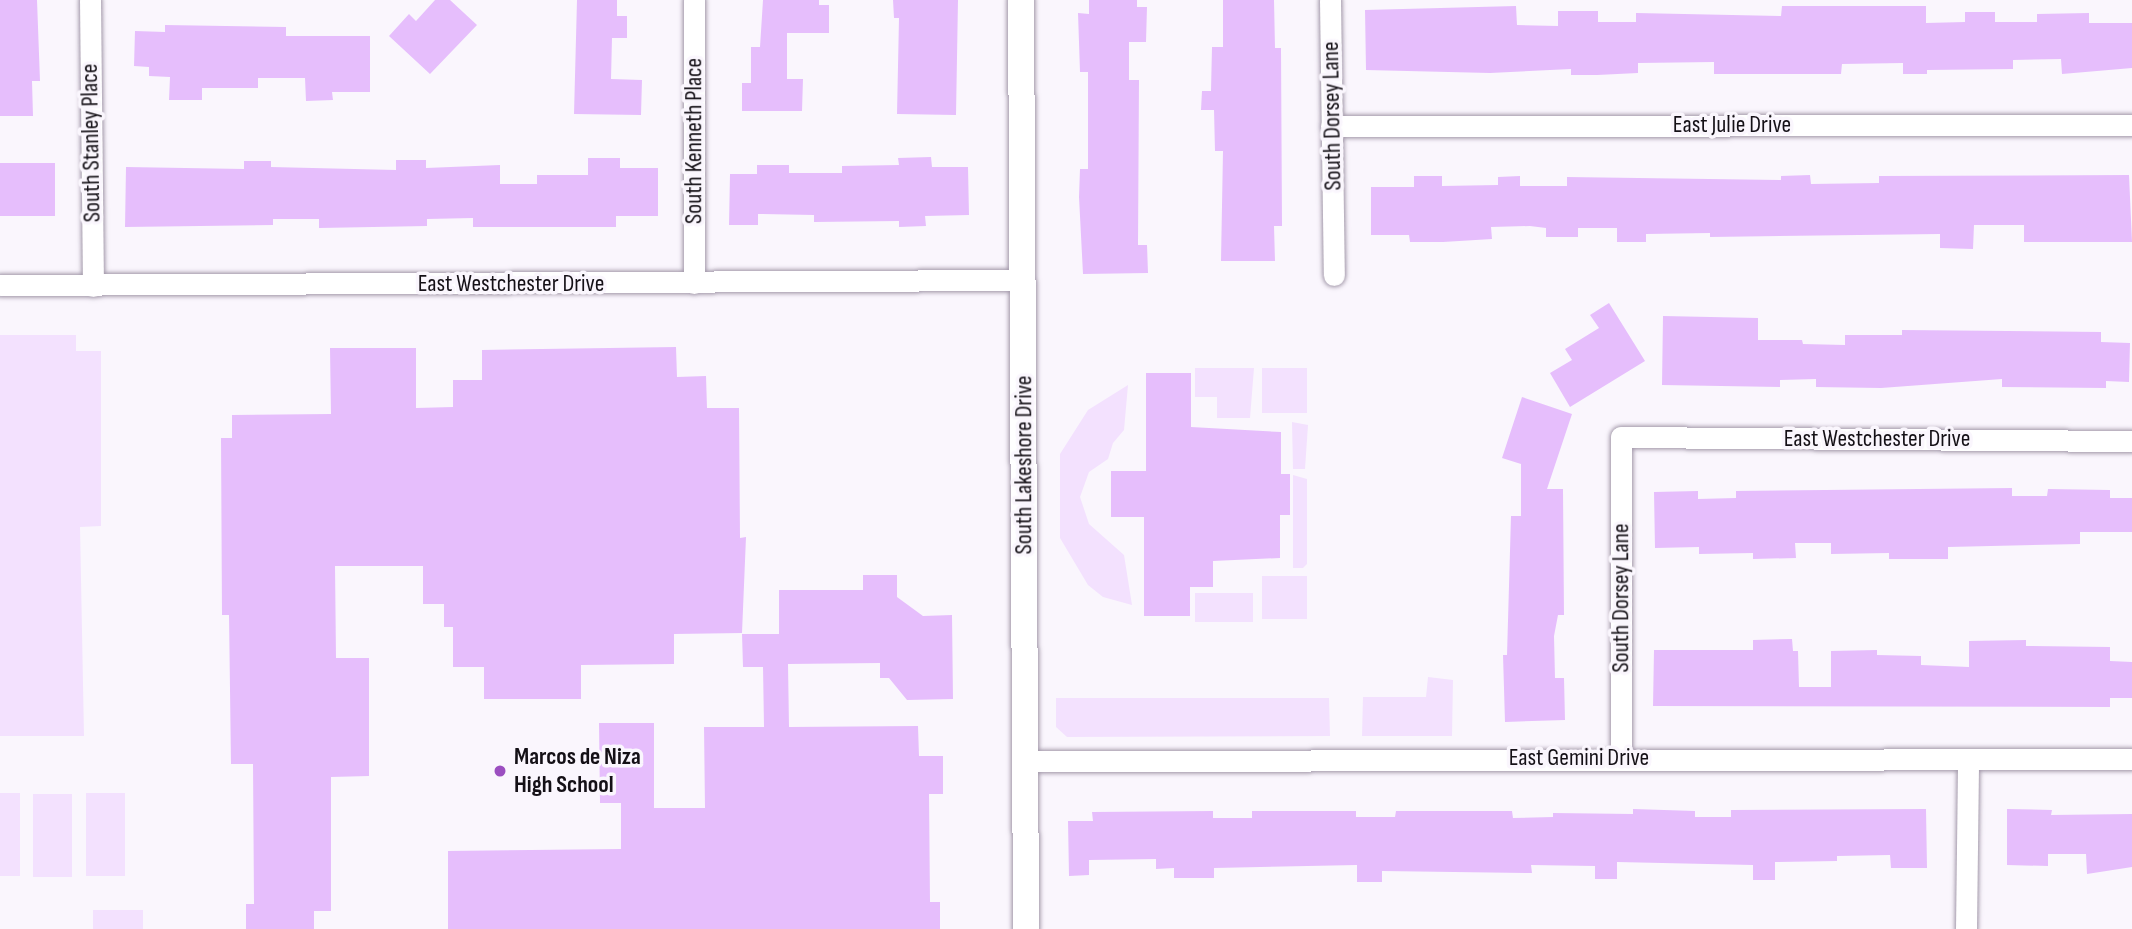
<!DOCTYPE html>
<html>
<head>
<meta charset="utf-8">
<style>
  body { margin:0 }
  #map { position:relative; width:2132px; height:929px; overflow:hidden; background:#faf6fd; font-family:"Sofia Sans Condensed",sans-serif }
  div>[style] { position:absolute }
  .green>* { inset:0; background:#f3e1fe; transform-origin:0 0 }
  .building>* { inset:0; background:#e6befc; transform-origin:0 0 }
  .roads { filter:drop-shadow(0 0 2px #a49aab) drop-shadow(0 0 2px #a49aab) }
  .minor>* { height:21px; margin:-10.5px; padding:0 10.5px; transform-origin:10.5px; border-radius:10.5px; background:#fff }
  .tertiary>* { height:26px; margin:-13px; padding:0 13px; transform-origin:13px; border-radius:13px; background:#fff }
  .dots>* { width:19px; height:19px; translate:-50% -50%; box-sizing:border-box; border:4px solid #faf6fd; border-radius:50% }
  span { translate:-50% -50%; white-space:nowrap; text-align:center; line-height:1.15; -webkit-text-stroke:7px #faf6fd; paint-order:stroke }
  .street-label { font-size:24px; color:#141016 }
  .poi-label { font-size:24px; color:#141016; font-weight:700 }
  .left { translate:0 -50%; text-align:left }
</style>
</head>
<body>
<div id="map">
  <div class="green">
    <div style="clip-path:polygon(0 335px,76px 335px,76px 351px,101px 351px,101px 526px,80px 527px,84px 736px,0 736px)"></div>
    <div style="clip-path:polygon(1195px 368px,1254px 368px,1250px 418px,1217px 418px,1217px 397px,1195px 397px)"></div>
    <div style="left:1262px;top:368px;width:45px;height:45px"></div>
    <div style="clip-path:polygon(1128px 385px,1124px 430px,1113px 443px,1108px 459px,1089px 472px,1080px 497px,1089px 524px,1124px 555px,1132px 605px,1103px 597px,1088px 585px,1060px 538px,1060px 454px,1088px 410px)"></div>
    <div style="clip-path:polygon(1292px 422px,1308px 425px,1305px 469px,1293px 469px)"></div>
    <div style="clip-path:polygon(1293px 475px,1307px 479px,1307px 564px,1303px 568px,1293px 568px)"></div>
    <div style="left:1262px;top:576px;width:45px;height:43px"></div>
    <div style="left:1195px;top:593px;width:58px;height:29px"></div>
    <div style="clip-path:polygon(1428px 677px,1453px 680px,1452px 736px,1362px 736px,1363px 697px,1426px 697px)"></div>
    <div style="clip-path:polygon(1056px 698px,1329px 698px,1330px 736px,1067px 737px,1056px 727px)"></div>
    <div style="left:0;top:793px;width:20px;height:83px"></div>
    <div style="left:86px;top:793px;width:39px;height:83px"></div>
    <div style="left:33px;top:794px;width:39px;height:83px"></div>
    <div style="left:143px;top:910px;width:19px;height:50px;rotate:90deg"></div>
  </div>
  <div class="building">
    <div style="clip-path:polygon(0 0,37px 0,40px 81px,32px 81px,33px 116px,0 116px)"></div>
    <div style="clip-path:polygon(435px 0,450px 0,477px 25px,430px 74px,389px 36px,409px 14px,416px 21px)"></div>
    <div style="clip-path:polygon(577px 0,617px 0,617px 16px,627px 16px,627px 38px,612px 38px,611px 79px,642px 80px,641px 115px,574px 114px)"></div>
    <div style="clip-path:polygon(763px 0,819px 0,819px 5px,829px 5px,829px 33px,787px 33px,787px 79px,803px 79px,802px 111px,742px 111px,742px 83px,751px 83px,751px 47px,760px 47px)"></div>
    <div style="clip-path:polygon(893px 0,958px 0,956px 115px,897px 114px,899px 18px,894px 18px)"></div>
    <div style="clip-path:polygon(1089px 0,1137px 0,1137px 7px,1147px 7px,1146px 42px,1129px 42px,1129px 80px,1139px 80px,1138px 245px,1147px 245px,1148px 273px,1083px 274px,1079px 197px,1080px 169px,1088px 169px,1088px 72px,1080px 72px,1078px 13px,1089px 14px)"></div>
    <div style="clip-path:polygon(1223px 0,1274px 0,1275px 48px,1281px 48px,1282px 226px,1274px 226px,1275px 261px,1221px 261px,1223px 151px,1215px 151px,1214px 110px,1201px 110px,1202px 91px,1211px 91px,1212px 47px,1223px 47px)"></div>
    <div style="clip-path:polygon(1516px 6px,1517px 25px,1558px 26px,1558px 11px,1598px 11px,1598px 22px,1636px 22px,1636px 13px,1781px 16px,1782px 6px,1926px 6px,1926px 23px,1965px 22px,1965px 12px,1995px 12px,1995px 22px,2037px 22px,2037px 14px,2089px 13px,2089px 23px,2132px 23px,2132px 68px,2062px 74px,2061px 59px,2013px 60px,2013px 69px,1927px 70px,1927px 74px,1903px 74px,1903px 63px,1842px 64px,1841px 74px,1714px 74px,1714px 62px,1638px 63px,1638px 73px,1597px 75px,1571px 75px,1571px 69px,1490px 73px,1366px 70px,1365px 10px)"></div>
    <div style="clip-path:polygon(165px 25px,286px 27px,286px 36px,370px 36px,370px 92px,332px 92px,333px 100px,306px 101px,305px 78px,258px 78px,258px 88px,202px 88px,202px 100px,169px 100px,170px 77px,149px 76px,149px 67px,134px 66px,135px 31px,165px 32px)"></div>
    <div style="clip-path:polygon(931px 157px,932px 167px,968px 167px,969px 215px,925px 216px,926px 226px,899px 227px,899px 221px,814px 222px,814px 215px,758px 214px,758px 225px,729px 225px,730px 174px,757px 174px,757px 165px,789px 165px,789px 173px,842px 173px,842px 166px,899px 165px,898px 158px)"></div>
    <div style="clip-path:polygon(588px 158px,620px 158px,620px 168px,658px 168px,658px 216px,616px 216px,616px 227px,473px 227px,473px 218px,427px 219px,427px 226px,319px 228px,319px 219px,273px 219px,273px 225px,125px 227px,126px 167px,244px 169px,244px 161px,271px 161px,271px 167px,396px 170px,396px 160px,426px 160px,426px 168px,500px 165px,500px 184px,537px 184px,537px 175px,588px 175px)"></div>
    <div style="left:0;top:163px;width:55px;height:53px"></div>
    <div style="clip-path:polygon(1810px 175px,1811px 184px,1879px 183px,1879px 176px,2129px 175px,2132px 242px,2024px 242px,2024px 225px,1974px 225px,1973px 249px,1940px 248px,1940px 234px,1710px 237px,1710px 233px,1646px 234px,1646px 242px,1617px 242px,1617px 228px,1578px 228px,1578px 237px,1546px 237px,1546px 228px,1530px 226px,1491px 227px,1492px 239px,1443px 242px,1410px 242px,1409px 235px,1371px 235px,1371px 187px,1414px 187px,1414px 176px,1442px 176px,1442px 186px,1498px 185px,1498px 177px,1520px 176px,1520px 186px,1567px 186px,1567px 177px,1781px 180px,1781px 176px)"></div>
    <div style="clip-path:polygon(1609px 303px,1645px 361px,1570px 407px,1550px 373px,1572px 360px,1565px 349px,1599px 328px,1590px 315px)"></div>
    <div style="clip-path:polygon(1663px 316px,1758px 318px,1758px 340px,1802px 340px,1803px 344px,1845px 345px,1845px 335px,1902px 335px,1902px 330px,2101px 332px,2101px 342px,2130px 343px,2129px 382px,2106px 381px,2106px 388px,2002px 387px,2002px 379px,1881px 388px,1816px 387px,1816px 379px,1780px 380px,1780px 387px,1662px 385px)"></div>
    <div style="clip-path:polygon(676px 347px,677px 377px,706px 376px,707px 408px,739px 408px,740px 538px,746px 537px,742px 633px,674px 634px,674px 664px,581px 665px,581px 699px,484px 699px,484px 667px,453px 667px,453px 627px,444px 627px,444px 604px,423px 604px,423px 566px,335px 566px,336px 658px,369px 658px,369px 776px,331px 777px,331px 911px,314px 911px,314px 929px,246px 929px,246px 904px,254px 904px,253px 764px,231px 764px,229px 615px,222px 615px,221px 438px,232px 438px,232px 415px,331px 414px,330px 348px,416px 348px,416px 408px,453px 407px,453px 380px,482px 380px,482px 350px)"></div>
    <div style="clip-path:polygon(1146px 373px,1191px 373px,1191px 427px,1281px 432px,1281px 474px,1290px 474px,1290px 515px,1280px 515px,1280px 558px,1213px 561px,1213px 587px,1190px 587px,1190px 616px,1144px 616px,1144px 517px,1111px 517px,1111px 471px,1146px 471px)"></div>
    <div style="clip-path:polygon(1522px 397px,1572px 414px,1547px 489px,1563px 489px,1564px 615px,1558px 615px,1554px 636px,1555px 678px,1564px 678px,1565px 720px,1505px 722px,1503px 655px,1507px 655px,1511px 516px,1521px 516px,1521px 464px,1502px 458px)"></div>
    <div style="clip-path:polygon(2012px 488px,2012px 496px,2047px 496px,2048px 489px,2110px 490px,2110px 498px,2132px 498px,2132px 532px,2080px 532px,2080px 544px,1948px 547px,1948px 559px,1889px 559px,1889px 553px,1831px 554px,1831px 543px,1795px 543px,1796px 558px,1753px 559px,1753px 553px,1699px 554px,1699px 547px,1655px 548px,1654px 492px,1698px 491px,1698px 499px,1736px 498px,1736px 491px)"></div>
    <div style="clip-path:polygon(863px 575px,897px 575px,897px 597px,923px 616px,952px 615px,953px 699px,907px 700px,889px 678px,880px 678px,880px 663px,788px 664px,789px 727px,918px 726px,919px 756px,943px 756px,943px 794px,929px 794px,930px 902px,940px 902px,940px 929px,448px 929px,448px 851px,621px 849px,621px 803px,600px 803px,599px 723px,654px 723px,654px 808px,705px 808px,704px 727px,764px 727px,763px 667px,743px 667px,742px 634px,779px 634px,779px 590px,863px 590px)"></div>
    <div style="clip-path:polygon(1792px 639px,1793px 651px,1798px 651px,1799px 687px,1831px 687px,1831px 651px,1877px 650px,1877px 655px,1921px 656px,1921px 665px,1969px 667px,1969px 641px,2026px 640px,2026px 646px,2110px 647px,2110px 661px,2132px 662px,2132px 698px,2110px 698px,2110px 707px,1653px 706px,1654px 650px,1753px 650px,1753px 640px)"></div>
    <div style="clip-path:polygon(1633px 809px,1695px 811px,1695px 817px,1731px 817px,1731px 810px,1926px 809px,1927px 868px,1891px 868px,1890px 855px,1837px 856px,1837px 861px,1775px 862px,1775px 880px,1753px 880px,1753px 865px,1617px 862px,1617px 879px,1595px 879px,1595px 866px,1531px 865px,1532px 873px,1382px 871px,1382px 882px,1357px 882px,1357px 865px,1214px 868px,1214px 878px,1174px 878px,1174px 868px,1156px 869px,1156px 859px,1089px 860px,1089px 875px,1069px 876px,1068px 821px,1093px 821px,1092px 812px,1213px 811px,1213px 818px,1252px 818px,1252px 811px,1356px 811px,1356px 817px,1395px 817px,1396px 811px,1512px 811px,1513px 818px,1553px 817px,1553px 813px,1633px 814px)"></div>
    <div style="clip-path:polygon(2007px 809px,2052px 810px,2051px 815px,2132px 814px,2132px 867px,2087px 874px,2086px 854px,2048px 854px,2048px 866px,2007px 865px)"></div>
  </div>
  <div class="roads">
    <div class="minor">
      <div style="left:90px;top:0;width:286px;rotate:89.4deg"></div>
      <div style="left:694px;top:0;width:283px;rotate:90deg"></div>
      <div style="left:1330px;top:0;width:275px;rotate:89.2deg"></div>
      <div style="left:1331px;top:126px;width:801px;rotate:-0.07deg"></div>
      <div style="left:0;top:285px;width:1023px;rotate:-0.28deg"></div>
      <div style="left:1621px;top:758px;width:321px;rotate:-90deg"></div>
      <div style="left:1621px;top:437px;width:511px;rotate:0.45deg"></div>
      <div style="left:1025px;top:761px;width:1107px;rotate:-0.1deg"></div>
      <div style="left:1966px;top:929px;width:168px;rotate:-89.3deg"></div>
    </div>
    <div class="tertiary">
      <div style="left:1021px;top:0;width:929px;rotate:89.69deg"></div>
    </div>
  </div>
  <div class="dots">
    <div style="left:500px;top:771px;background:#9b4ec0"></div>
  </div>
  <div class="street-label">
    <span style="left:1332px;top:116px;rotate:-91deg">South Dorsey Lane</span>
    <span style="left:1732px;top:125px">East Julie Drive</span>
    <span style="left:694px;top:141px;rotate:-90deg">South Kenneth Place</span>
    <span style="left:91px;top:143px;rotate:-91deg">South Stanley Place</span>
    <span style="left:511px;top:284px">East Westchester Drive</span>
    <span style="left:1877px;top:439px">East Westchester Drive</span>
    <span style="left:1024px;top:465px;rotate:-90deg">South Lakeshore Drive</span>
    <span style="left:1621px;top:598px;rotate:-90deg">South Dorsey Lane</span>
    <span style="left:1579px;top:758px">East Gemini Drive</span>
  </div>
  <div class="poi-label">
    <span class="left" style="left:514px;top:771px">Marcos de Niza<br>High School</span>
  </div>
</div>
</body>
</html>
